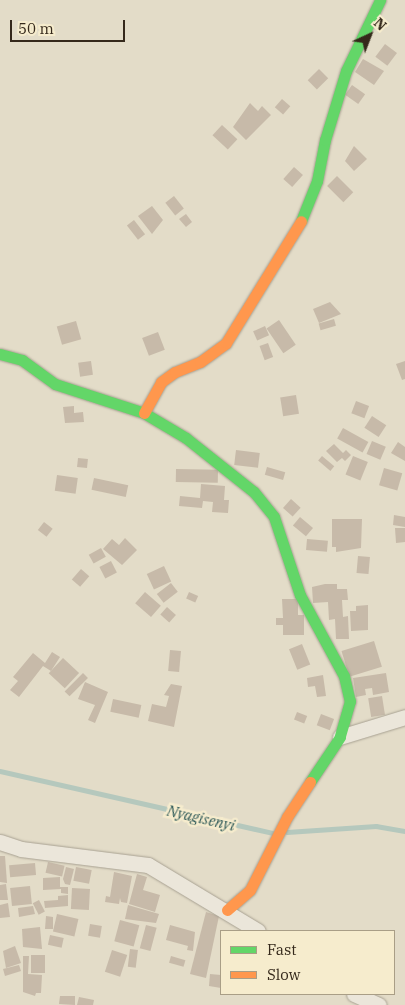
<!DOCTYPE html>
<html>
<head>
<meta charset="utf-8">
<style>
  body { margin:0 }
  #map { position:relative; width:405px; height:1005px; overflow:hidden; background:#e3dcc8; font-family:"IBM Plex Serif",serif }
  div>[style] { position:absolute }
  .stream>* { height:4.5px; margin:-2.25px; padding:0 2.25px; transform-origin:2.25px; border-radius:2.25px; background:#b5c8bd }
  .building>* { inset:0; background:#c7baa9; transform-origin:0 0 }
  .roads { filter:drop-shadow(0 0 1px #a8a192) drop-shadow(0 0 1px #a8a192) }
  .street>* { height:15px; margin:-7.5px; padding:0 7.5px; transform-origin:7.5px; border-radius:7.5px; background:#ebe6da }
  .fast>* { height:11px; margin:-5.5px; padding:0 5.5px; transform-origin:5.5px; border-radius:5.5px; background:#63d668 }
  .slow>* { height:11px; margin:-5.5px; padding:0 5.5px; transform-origin:5.5px; border-radius:5.5px; background:#ff974d }
  span { translate:-50% -50%; white-space:nowrap; text-align:center; line-height:1.15; -webkit-text-stroke:5px #f6eccd; paint-order:stroke }
  .water-label { font-size:15px; color:#2a5655; font-style:italic }
  .legend { position:absolute; left:220px; top:930px; width:175px; height:65px; box-sizing:border-box; background:#f6eccd; border:1px solid #a99e86; margin:0; padding:6px 9px; list-style:none; font-size:15px; color:#35291b }
  .legend li { display:flex; align-items:center; gap:10px; height:25px }
  .legend b { width:25px; border:1px solid #a99e86 }
  .north { position:absolute; left:345px; top:10px; width:50px; height:50px; -webkit-text-stroke:4px #f6eccd; paint-order:stroke; rotate:43deg; font-size:14px; font-weight:700; line-height:20px; text-align:center; color:#35291b }
  .north::after { content:''; display:block; margin:auto; width:18px; height:22px; background:#35291b; clip-path:polygon(50% 0,100% 100%,50% 72%,0 100%) }
  .scale { position:absolute; left:10px; top:20px; width:115px; height:22px; box-sizing:border-box; border:2px solid #35291b; border-top:0; padding-left:6px; font-size:15px; line-height:18px; white-space:nowrap; color:#35291b; -webkit-text-stroke:4px #f6eccd; paint-order:stroke }
</style>
</head>
<body>
<div id="map">
  <div class="stream">
    <div style="left:0;top:771px;width:279px;rotate:12.8deg"></div>
    <div style="left:287px;top:832px;width:89px;rotate:-3.9deg"></div>
    <div style="left:376px;top:826px;width:29px;rotate:10deg"></div>
  </div>
  <div class="building">
    <div style="left:385px;top:44px;width:15px;height:16px;rotate:37deg"></div>
    <div style="clip-path:polygon(363px 59px,384px 71px,374px 85px,355px 72px)"></div>
    <div style="left:319px;top:69px;width:13px;height:16px;rotate:45deg"></div>
    <div style="left:352px;top:85px;width:16px;height:12px;rotate:35deg"></div>
    <div style="left:282px;top:99px;width:11px;height:11px;rotate:41deg"></div>
    <div style="clip-path:polygon(250px 103px,258px 111px,262px 106px,271px 115px,246px 140px,233px 127px)"></div>
    <div style="left:222px;top:125px;width:21px;height:14px;rotate:43deg"></div>
    <div style="clip-path:polygon(354px 146px,367px 159px,354px 171px,345px 161px)"></div>
    <div style="left:294px;top:167px;width:12px;height:16px;rotate:42deg"></div>
    <div style="left:337px;top:176px;width:23px;height:14px;rotate:45deg"></div>
    <div style="left:174px;top:196px;width:16px;height:11px;rotate:52deg"></div>
    <div style="clip-path:polygon(152px 206px,163px 220px,152px 234px,138px 216px)"></div>
    <div style="clip-path:polygon(186px 214px,192px 222px,186px 227px,179px 219px)"></div>
    <div style="left:134px;top:220px;width:18px;height:9px;rotate:52deg"></div>
    <div style="clip-path:polygon(330px 302px,341px 314px,319px 323px,313px 309px)"></div>
    <div style="left:334px;top:319px;width:7px;height:16px;rotate:74deg"></div>
    <div style="left:279px;top:320px;width:30px;height:15px;rotate:56deg"></div>
    <div style="left:76px;top:321px;width:19px;height:20px;rotate:74deg"></div>
    <div style="left:265px;top:326px;width:10px;height:13px;rotate:66deg"></div>
    <div style="left:158px;top:332px;width:19px;height:17px;rotate:69deg"></div>
    <div style="left:268px;top:343px;width:15px;height:9px;rotate:70deg"></div>
    <div style="left:91px;top:361px;width:14px;height:13px;rotate:82deg"></div>
    <div style="clip-path:polygon(405px 361px,405px 379px,402px 380px,396px 364px)"></div>
    <div style="left:296px;top:395px;width:19px;height:16px;rotate:81deg"></div>
    <div style="left:356px;top:401px;width:14px;height:13px;rotate:21deg"></div>
    <div style="clip-path:polygon(74px 406px,74px 413px,83px 412px,84px 422px,65px 423px,63px 407px)"></div>
    <div style="left:372px;top:416px;width:17px;height:14px;rotate:33deg"></div>
    <div style="left:343px;top:428px;width:29px;height:12px;rotate:29deg"></div>
    <div style="left:372px;top:441px;width:15px;height:14px;rotate:23deg"></div>
    <div style="clip-path:polygon(398px 442px,405px 447px,405px 461px,391px 453px)"></div>
    <div style="clip-path:polygon(334px 444px,343px 453px,346px 450px,351px 455px,345px 461px,342px 458px,337px 462px,326px 451px)"></div>
    <div style="left:236px;top:450px;width:24px;height:15px;rotate:7deg"></div>
    <div style="left:322px;top:456px;width:16px;height:6px;rotate:40deg"></div>
    <div style="left:353px;top:456px;width:16px;height:20px;rotate:22deg"></div>
    <div style="left:78px;top:458px;width:10px;height:9px;rotate:6deg"></div>
    <div style="left:267px;top:467px;width:19px;height:8px;rotate:16deg"></div>
    <div style="left:384px;top:468px;width:19px;height:18px;rotate:16deg"></div>
    <div style="left:176px;top:469px;width:42px;height:13px;rotate:1deg"></div>
    <div style="left:57px;top:475px;width:21px;height:16px;rotate:8deg"></div>
    <div style="left:94px;top:478px;width:35px;height:12px;rotate:12deg"></div>
    <div style="clip-path:polygon(201px 484px,225px 486px,224px 500px,229px 500px,228px 513px,212px 512px,213px 502px,203px 501px,202px 508px,179px 506px,180px 496px,200px 498px)"></div>
    <div style="left:291px;top:499px;width:13px;height:12px;rotate:42deg"></div>
    <div style="clip-path:polygon(394px 515px,405px 517px,405px 527px,393px 525px)"></div>
    <div style="left:300px;top:517px;width:17px;height:11px;rotate:40deg"></div>
    <div style="clip-path:polygon(332px 519px,362px 519px,361px 548px,336px 552px,336px 547px,332px 547px)"></div>
    <div style="left:44px;top:522px;width:11px;height:10px;rotate:38deg"></div>
    <div style="clip-path:polygon(395px 528px,405px 528px,405px 542px,396px 543px)"></div>
    <div style="clip-path:polygon(125px 538px,137px 550px,122px 565px,103px 549px,112px 539px,119px 545px)"></div>
    <div style="left:307px;top:539px;width:21px;height:11px;rotate:5deg"></div>
    <div style="left:101px;top:548px;width:10px;height:14px;rotate:61deg"></div>
    <div style="left:358px;top:556px;width:12px;height:17px;rotate:5deg"></div>
    <div style="left:111px;top:561px;width:13px;height:13px;rotate:63deg"></div>
    <div style="left:164px;top:566px;width:17px;height:19px;rotate:65deg"></div>
    <div style="left:81px;top:569px;width:11px;height:14px;rotate:41deg"></div>
    <div style="left:171px;top:583px;width:11px;height:18px;rotate:52deg"></div>
    <div style="clip-path:polygon(325px 584px,337px 584px,337px 589px,347px 589px,348px 600px,342px 600px,343px 617px,348px 616px,349px 639px,336px 639px,335px 619px,329px 620px,328px 602px,313px 603px,312px 587px)"></div>
    <div style="left:145px;top:592px;width:21px;height:15px;rotate:41deg"></div>
    <div style="left:189px;top:592px;width:10px;height:7px;rotate:24deg"></div>
    <div style="clip-path:polygon(282px 599px,298px 599px,298px 615px,304px 615px,304px 635px,283px 635px,283px 625px,276px 625px,276px 618px,283px 618px)"></div>
    <div style="clip-path:polygon(368px 605px,368px 630px,351px 631px,350px 611px,356px 611px,356px 606px)"></div>
    <div style="left:167px;top:607px;width:12px;height:10px;rotate:42deg"></div>
    <div style="left:374px;top:641px;width:27px;height:34px;rotate:73deg"></div>
    <div style="left:302px;top:644px;width:22px;height:14px;rotate:68deg"></div>
    <div style="left:170px;top:650px;width:11px;height:21px;rotate:5deg"></div>
    <div style="clip-path:polygon(52px 652px,60px 657px,51px 671px,43px 666px,19px 697px,10px 690px,18px 681px,13px 677px,33px 653px,45px 663px)"></div>
    <div style="left:63px;top:658px;width:22px;height:21px;rotate:43deg"></div>
    <div style="left:83px;top:673px;width:7px;height:26px;rotate:45deg"></div>
    <div style="clip-path:polygon(386px 673px,389px 692px,373px 695px,372px 688px,365px 689px,366px 695px,356px 697px,353px 678px)"></div>
    <div style="clip-path:polygon(323px 675px,326px 696px,317px 697px,315px 686px,308px 687px,307px 678px)"></div>
    <div style="clip-path:polygon(85px 682px,108px 692px,95px 723px,88px 720px,95px 705px,78px 699px)"></div>
    <div style="clip-path:polygon(171px 684px,182px 686px,174px 727px,148px 721px,152px 704px,166px 707px,169px 696px,164px 695px)"></div>
    <div style="left:382px;top:696px;width:19px;height:14px;rotate:81deg"></div>
    <div style="left:113px;top:699px;width:29px;height:13px;rotate:12deg"></div>
    <div style="left:297px;top:712px;width:11px;height:8px;rotate:22deg"></div>
    <div style="left:321px;top:714px;width:14px;height:12px;rotate:21deg"></div>
    <div style="clip-path:polygon(0 856px,5px 856px,7px 883px,0 882px)"></div>
    <div style="left:48px;top:862px;width:17px;height:11px;rotate:13deg"></div>
    <div style="left:35px;top:863px;width:12px;height:26px;rotate:85deg"></div>
    <div style="clip-path:polygon(66px 867px,74px 869px,70px 885px,65px 884px,63px 879px)"></div>
    <div style="left:76px;top:867px;width:16px;height:14px;rotate:11deg"></div>
    <div style="clip-path:polygon(114px 872px,132px 876px,127px 903px,121px 902px,120px 898px,119px 904px,105px 902px,106px 896px,110px 897px)"></div>
    <div style="clip-path:polygon(137px 874px,147px 877px,143px 890px,160px 895px,155px 912px,129px 904px)"></div>
    <div style="clip-path:polygon(60px 877px,60px 887px,68px 887px,68px 894px,61px 893px,61px 889px,43px 890px,43px 878px)"></div>
    <div style="clip-path:polygon(6px 884px,8px 900px,0 900px,0 885px)"></div>
    <div style="left:30px;top:886px;width:18px;height:20px;rotate:84deg"></div>
    <div style="left:72px;top:888px;width:18px;height:21px;rotate:3deg"></div>
    <div style="clip-path:polygon(68px 895px,68px 906px,45px 908px,44px 901px,58px 900px,58px 896px)"></div>
    <div style="left:39px;top:900px;width:13px;height:7px;rotate:63deg"></div>
    <div style="clip-path:polygon(8px 903px,10px 917px,0 918px,0 905px)"></div>
    <div style="clip-path:polygon(128px 905px,159px 914px,156px 923px,125px 919px)"></div>
    <div style="clip-path:polygon(33px 906px,35px 914px,19px 917px,18px 908px)"></div>
    <div style="clip-path:polygon(206px 912px,219px 916px,206px 978px,190px 974px)"></div>
    <div style="left:57px;top:914px;width:22px;height:18px;rotate:13deg"></div>
    <div style="clip-path:polygon(46px 916px,53px 917px,53px 929px,45px 929px)"></div>
    <div style="left:120px;top:920px;width:20px;height:22px;rotate:15deg"></div>
    <div style="left:90px;top:924px;width:12px;height:12px;rotate:9deg"></div>
    <div style="left:146px;top:925px;width:11px;height:24px;rotate:15deg"></div>
    <div style="clip-path:polygon(170px 925px,195px 932px,193px 951px,187px 950px,188px 946px,166px 940px)"></div>
    <div style="clip-path:polygon(40px 927px,42px 949px,23px 947px,22px 929px)"></div>
    <div style="left:50px;top:935px;width:14px;height:10px;rotate:12deg"></div>
    <div style="clip-path:polygon(15px 946px,21px 963px,6px 968px,3px 951px)"></div>
    <div style="left:130px;top:949px;width:8px;height:18px;rotate:7deg"></div>
    <div style="left:112px;top:950px;width:16px;height:23px;rotate:18deg"></div>
    <div style="left:31px;top:955px;width:14px;height:18px"></div>
    <div style="clip-path:polygon(23px 956px,29px 956px,28px 974px,42px 975px,41px 993px,36px 993px,35px 996px,23px 992px)"></div>
    <div style="left:171px;top:956px;width:15px;height:7px;rotate:16deg"></div>
    <div style="clip-path:polygon(19px 965px,21px 971px,5px 976px,3px 969px)"></div>
    <div style="clip-path:polygon(210px 974px,221px 975px,221px 988px,209px 986px)"></div>
    <div style="clip-path:polygon(60px 996px,75px 996px,75px 1005px,59px 1004px)"></div>
    <div style="clip-path:polygon(79px 997px,94px 1000px,93px 1005px,77px 1005px)"></div>
  </div>
  <div class="roads">
    <div class="street">
      <div style="left:340px;top:737px;width:68px;rotate:-17.1deg"></div>
      <div style="left:0;top:842px;width:22px;rotate:18deg"></div>
      <div style="left:21px;top:849px;width:128px;rotate:7.2deg"></div>
      <div style="left:148px;top:865px;width:128px;rotate:31deg"></div>
      <div style="left:354px;top:994px;width:27px;rotate:24deg"></div>
    </div>
    <div class="fast">
      <div style="left:301px;top:221px;width:43px;rotate:-68.2deg"></div>
      <div style="left:317px;top:181px;width:42px;rotate:-79deg"></div>
      <div style="left:325px;top:140px;width:72px;rotate:-73.1deg"></div>
      <div style="left:346px;top:71px;width:79px;rotate:-64.4deg"></div>
      <div style="left:0;top:354px;width:23px;rotate:15deg"></div>
      <div style="left:22px;top:360px;width:41px;rotate:36deg"></div>
      <div style="left:55px;top:384px;width:94px;rotate:18deg"></div>
      <div style="left:144px;top:413px;width:49px;rotate:30.8deg"></div>
      <div style="left:186px;top:438px;width:87px;rotate:38.5deg"></div>
      <div style="left:254px;top:492px;width:32px;rotate:51deg"></div>
      <div style="left:274px;top:517px;width:82px;rotate:71.6deg"></div>
      <div style="left:300px;top:595px;width:92px;rotate:61.5deg"></div>
      <div style="left:344px;top:676px;width:26px;rotate:77deg"></div>
      <div style="left:350px;top:701px;width:37px;rotate:106deg"></div>
      <div style="left:340px;top:737px;width:54px;rotate:123.7deg"></div>
    </div>
    <div class="slow">
      <div style="left:144px;top:413px;width:35px;rotate:-61deg"></div>
      <div style="left:161px;top:382px;width:17px;rotate:-36deg"></div>
      <div style="left:175px;top:372px;width:27px;rotate:-22deg"></div>
      <div style="left:200px;top:362px;width:32px;rotate:-36deg"></div>
      <div style="left:226px;top:343px;width:143px;rotate:-58.4deg"></div>
      <div style="left:227px;top:910px;width:30px;rotate:-41deg"></div>
      <div style="left:250px;top:890px;width:82px;rotate:-63.1deg"></div>
      <div style="left:287px;top:817px;width:42px;rotate:-56.7deg"></div>
    </div>
  </div>
  <div class="water-label">
    <span style="left:201px;top:818px;rotate:13deg">Nyagisenyi</span>
  </div>
  <ul class="legend">
  <li><b style="height:6px;background:#63d668"></b>Fast</li>
  <li><b style="height:6px;background:#ff974d"></b>Slow</li>
  </ul>
  <div class="north">N</div>
  <div class="scale">50 m</div>
</div>
</body>
</html>
